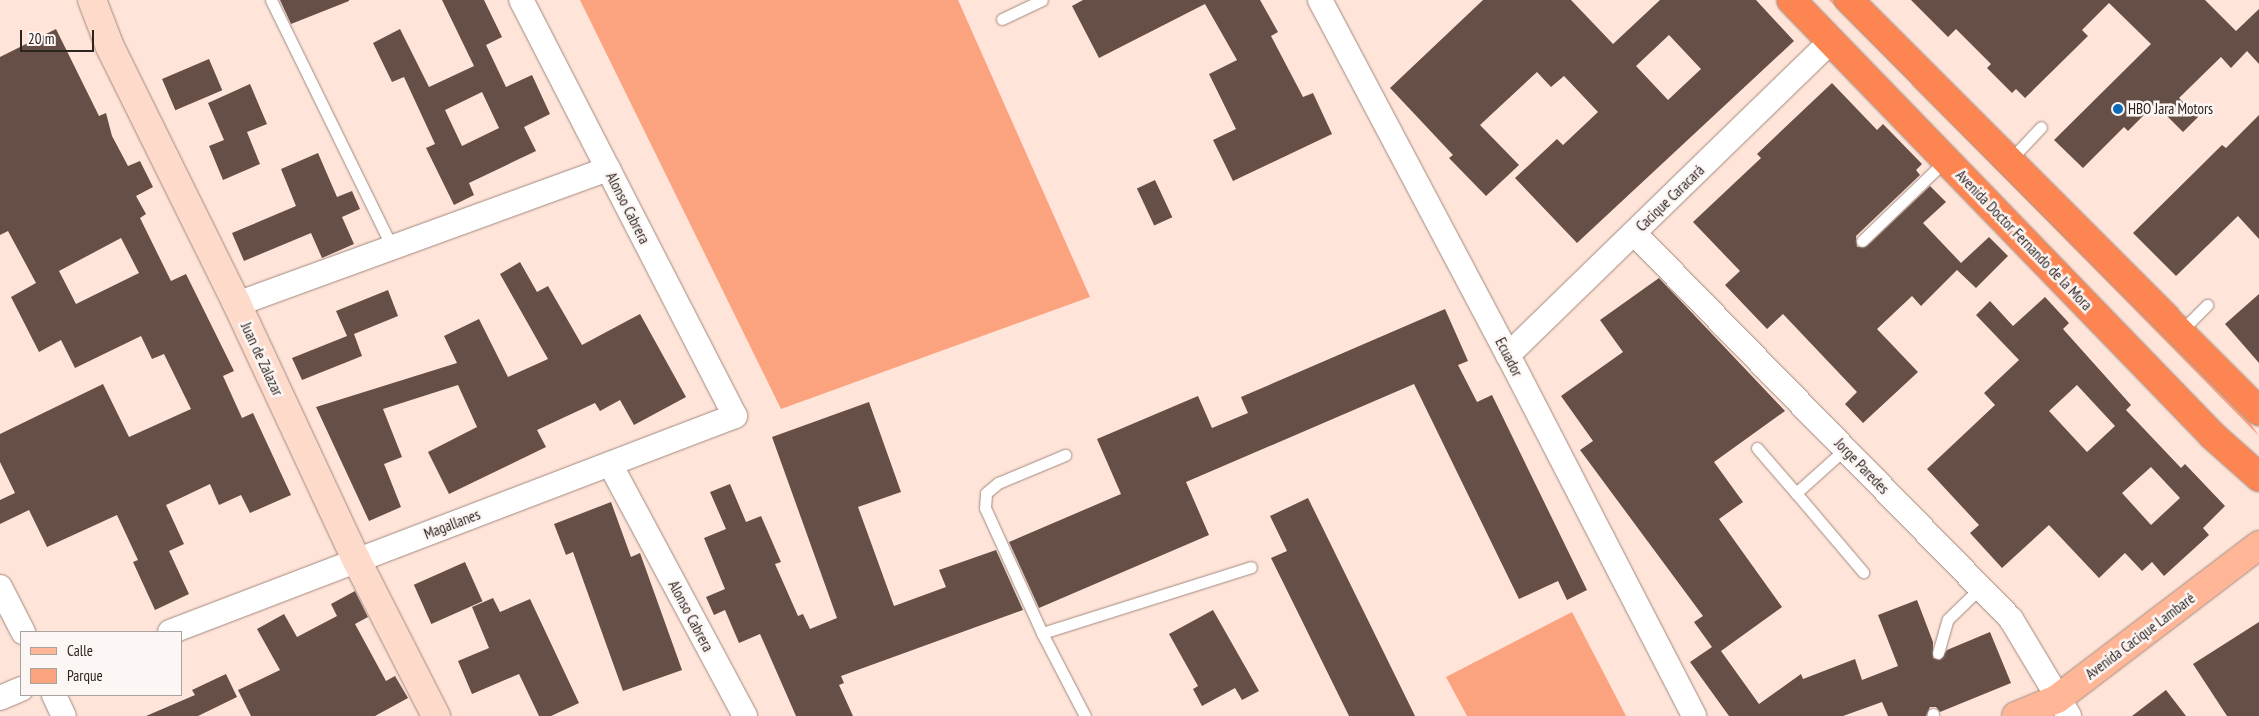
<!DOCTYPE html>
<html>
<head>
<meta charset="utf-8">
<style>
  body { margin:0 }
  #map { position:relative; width:2259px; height:716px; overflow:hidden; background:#ffe4d9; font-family:"PT Sans Narrow",sans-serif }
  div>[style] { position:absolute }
  .green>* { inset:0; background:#fba27e }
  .building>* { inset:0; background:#654f46; transform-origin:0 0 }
  .roads { filter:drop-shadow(0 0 1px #a1897f) drop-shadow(0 0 1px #a1897f) }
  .lane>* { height:11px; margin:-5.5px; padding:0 5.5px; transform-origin:5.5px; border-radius:5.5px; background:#fff }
  .street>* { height:24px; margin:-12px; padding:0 12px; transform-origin:12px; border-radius:12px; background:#fff }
  .secondary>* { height:28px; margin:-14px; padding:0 14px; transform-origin:14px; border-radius:14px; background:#fedacb }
  .primary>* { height:28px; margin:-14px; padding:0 14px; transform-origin:14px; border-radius:14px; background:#feb697 }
  .highway>* { height:28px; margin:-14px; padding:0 14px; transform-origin:14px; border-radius:14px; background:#fd8552 }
  .dots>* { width:14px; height:14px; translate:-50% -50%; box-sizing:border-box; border:2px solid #fcf6f4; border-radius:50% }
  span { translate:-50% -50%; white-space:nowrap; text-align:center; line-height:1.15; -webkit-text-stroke:5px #fcf6f4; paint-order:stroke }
  .poi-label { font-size:15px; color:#2d231f }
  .left { translate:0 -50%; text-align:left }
  .street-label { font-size:15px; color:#2d231f }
  .legend { position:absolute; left:20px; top:631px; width:162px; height:65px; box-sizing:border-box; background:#fcf6f4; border:1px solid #a9a29f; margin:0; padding:6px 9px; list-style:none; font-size:15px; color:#2d231f }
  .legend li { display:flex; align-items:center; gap:10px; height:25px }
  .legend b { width:25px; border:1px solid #a9a29f }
  .scale { position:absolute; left:20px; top:30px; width:74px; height:22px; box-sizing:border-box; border:2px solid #2d231f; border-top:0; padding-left:6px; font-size:15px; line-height:18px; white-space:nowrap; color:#2d231f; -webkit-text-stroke:4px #fcf6f4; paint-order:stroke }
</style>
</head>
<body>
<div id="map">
  <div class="green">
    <div style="clip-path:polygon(580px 0,958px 0,1090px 297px,781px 409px)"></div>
    <div style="clip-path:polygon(1829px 0,1837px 0,2249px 421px,2259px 436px)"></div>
    <div style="clip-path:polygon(1572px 612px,1626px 716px,1467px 716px,1446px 677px)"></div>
  </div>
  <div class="building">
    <div style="clip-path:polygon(280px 0,349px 0,349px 1px,291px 24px)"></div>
    <div style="clip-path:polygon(evenodd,442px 0,484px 0,502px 37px,486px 45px,506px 87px,532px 75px,550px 114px,524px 127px,536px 151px,469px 183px,474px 195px,454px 205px,426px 148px,435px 144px,404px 77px,392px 82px,373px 43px,400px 29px,429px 87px,474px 66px,442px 0,482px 92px,499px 128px,462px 146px,445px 110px,482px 92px)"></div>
    <div style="clip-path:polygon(1083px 0,1260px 0,1278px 32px,1271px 36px,1303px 97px,1313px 93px,1332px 134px,1233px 181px,1213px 140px,1236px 129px,1209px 74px,1237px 60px,1205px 4px,1099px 58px,1072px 6px)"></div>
    <div style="clip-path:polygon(evenodd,1483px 0,1571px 0,1613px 44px,1660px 0,1756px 0,1794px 41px,1577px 243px,1515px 178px,1557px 139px,1563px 145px,1598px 112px,1564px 76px,1551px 87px,1537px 72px,1480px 125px,1519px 165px,1486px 196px,1449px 158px,1453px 155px,1390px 88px,1483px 0,1669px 35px,1701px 69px,1668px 100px,1636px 66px,1669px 35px)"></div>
    <div style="clip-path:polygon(1911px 0,2205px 0,2236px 31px,2259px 9px,2259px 64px,2247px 51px,2231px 68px,2221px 57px,2179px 98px,2198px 117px,2183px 132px,2155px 104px,2128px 131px,2124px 127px,2083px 168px,2054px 140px,2151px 44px,2109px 3px,2082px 30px,2088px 36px,2025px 98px,2016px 89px,2012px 93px,1987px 68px,1991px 64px,1956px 29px,1948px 37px)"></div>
    <div style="clip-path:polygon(evenodd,56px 29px,99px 116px,106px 113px,112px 136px,128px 166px,140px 161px,153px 187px,136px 196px,146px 214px,140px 218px,171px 281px,186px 274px,234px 371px,223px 376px,242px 418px,253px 413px,291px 495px,250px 513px,241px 495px,219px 505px,210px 484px,166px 505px,184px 544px,169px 551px,189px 594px,155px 610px,133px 562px,138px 560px,117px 515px,47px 547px,29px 510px,0 524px,0 500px,15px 493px,0 462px,0 434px,103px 384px,129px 437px,191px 409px,164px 354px,152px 359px,141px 336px,75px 368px,61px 340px,39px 352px,11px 297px,36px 283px,8px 231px,0 235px,0 57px,56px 29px,121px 238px,139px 273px,76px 304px,59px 271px,121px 238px)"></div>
    <div style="left:209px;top:59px;width:34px;height:51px;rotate:67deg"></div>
    <div style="clip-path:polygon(1832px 83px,1877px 130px,1883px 124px,1922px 164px,1916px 170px,1920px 175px,1856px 236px,1857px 247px,1867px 246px,1930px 186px,1946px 202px,1923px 223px,1961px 263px,1989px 237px,2008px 256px,1976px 288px,1957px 270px,1921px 306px,1912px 296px,1877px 329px,1918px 372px,1863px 423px,1845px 404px,1857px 392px,1783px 314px,1767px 329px,1725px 285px,1740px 271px,1693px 222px,1761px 158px,1757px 154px)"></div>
    <div style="clip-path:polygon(250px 84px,267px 124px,247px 132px,260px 164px,223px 180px,209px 146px,224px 140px,208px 103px)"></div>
    <div style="clip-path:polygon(2259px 115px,2259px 239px,2238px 216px,2176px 276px,2133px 233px,2222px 145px,2226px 148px)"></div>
    <div style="clip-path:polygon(318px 153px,337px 197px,352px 191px,360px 209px,342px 217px,354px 244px,322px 258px,311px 233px,244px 261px,232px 233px,296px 206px,281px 169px)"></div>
    <div style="left:1155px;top:180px;width:41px;height:20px;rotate:65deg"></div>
    <div style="clip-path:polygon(520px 262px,537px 292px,548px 286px,582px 345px,640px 314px,686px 397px,634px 425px,620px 400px,600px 411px,595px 403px,537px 430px,546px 447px,449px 494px,428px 452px,477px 427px,458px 385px,383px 409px,402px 457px,384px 464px,401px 507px,369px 521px,316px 407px,457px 363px,444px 336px,479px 319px,508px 377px,548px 359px,500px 274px)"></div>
    <div style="clip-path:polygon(1659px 278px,1785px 411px,1714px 462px,1743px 502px,1719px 519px,1782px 607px,1721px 651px,1759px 704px,1801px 674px,1803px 679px,1855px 659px,1862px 680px,1898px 666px,1878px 615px,1917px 600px,1933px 642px,1933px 658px,1940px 660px,1947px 650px,1990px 632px,2011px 683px,1940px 712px,1936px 707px,1930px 707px,1926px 716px,1888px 716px,1882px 702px,1843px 716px,1729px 716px,1690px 662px,1712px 647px,1694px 622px,1703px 616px,1580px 450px,1593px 441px,1561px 396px,1623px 352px,1600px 320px)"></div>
    <div style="clip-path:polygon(388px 290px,398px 316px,354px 334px,362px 356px,302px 380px,292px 358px,347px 336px,336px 311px)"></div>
    <div style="clip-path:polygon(2259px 294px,2259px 363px,2225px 324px)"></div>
    <div style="clip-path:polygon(evenodd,2045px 297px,2069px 323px,2063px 329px,2131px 405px,2126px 410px,2181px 468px,2185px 464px,2225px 506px,2203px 528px,2209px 535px,2164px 576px,2152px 562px,2142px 571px,2125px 553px,2099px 578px,2049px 525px,2002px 568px,1970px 533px,1979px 525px,1927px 469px,1995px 405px,1984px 393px,2019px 360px,1976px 315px,1990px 301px,2013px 326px,2045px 297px,2077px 385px,2115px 426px,2087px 452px,2049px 411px,2077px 385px,2045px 297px,2151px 467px,2180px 498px,2151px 525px,2122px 493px,2151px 467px)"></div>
    <div style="clip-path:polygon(1445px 309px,1468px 361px,1458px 365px,1477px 402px,1492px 395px,1587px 590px,1567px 600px,1558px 581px,1519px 599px,1414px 384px,1186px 482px,1209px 535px,1039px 608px,1009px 542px,1121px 494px,1097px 439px,1198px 396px,1212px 428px,1248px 413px,1241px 397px)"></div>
    <div style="clip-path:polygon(869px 402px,901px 492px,858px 507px,894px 606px,946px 587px,939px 570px,996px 550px,1023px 610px,841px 676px,844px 683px,839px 685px,853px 716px,796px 716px,760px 634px,739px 643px,725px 610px,714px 615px,706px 597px,725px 589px,704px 538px,726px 529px,710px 492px,730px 484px,746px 522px,761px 516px,781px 562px,775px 564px,798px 616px,803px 614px,810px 629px,837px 618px,772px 437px)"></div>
    <div style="clip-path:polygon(1308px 498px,1415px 716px,1349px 716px,1271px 558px,1287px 551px,1270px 516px)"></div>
    <div style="clip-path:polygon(611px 502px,631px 557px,640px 553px,682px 670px,623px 691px,573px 552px,566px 555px,554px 524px)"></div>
    <div style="left:465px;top:562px;width:43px;height:56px;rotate:66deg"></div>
    <div style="clip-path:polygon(355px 591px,368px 617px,355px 624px,386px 681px,395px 676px,408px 698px,375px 716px,251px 716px,238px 690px,280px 670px,257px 629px,284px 614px,297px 637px,337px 616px,331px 604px)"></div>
    <div style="clip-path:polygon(493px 598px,500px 612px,530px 599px,579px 703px,551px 716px,539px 716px,519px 674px,472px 694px,458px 661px,489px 648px,472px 607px)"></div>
    <div style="clip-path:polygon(1213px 610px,1259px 691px,1242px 700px,1235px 688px,1202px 706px,1193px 689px,1198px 686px,1169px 634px)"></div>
    <div style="clip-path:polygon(2259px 622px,2259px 716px,2227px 716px,2193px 664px)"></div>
    <div style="clip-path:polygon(226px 674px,237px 697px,198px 716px,146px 716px,195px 695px,192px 690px)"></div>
    <div style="clip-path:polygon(2166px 690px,2186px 716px,2132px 716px)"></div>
  </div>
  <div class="roads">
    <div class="lane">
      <div style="left:271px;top:0;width:275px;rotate:63.9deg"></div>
      <div style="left:1002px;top:19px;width:44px;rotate:-25.4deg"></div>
      <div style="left:2010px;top:160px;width:45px;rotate:-46.8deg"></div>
      <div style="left:1862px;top:241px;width:117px;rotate:-44deg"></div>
      <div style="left:2181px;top:331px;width:37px;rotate:-45deg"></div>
      <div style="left:1757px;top:448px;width:60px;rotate:49.1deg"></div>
      <div style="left:1845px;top:449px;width:66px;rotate:138.1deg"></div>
      <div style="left:1796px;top:493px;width:104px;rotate:49.7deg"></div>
      <div style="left:1042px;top:633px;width:137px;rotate:-114.5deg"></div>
      <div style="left:985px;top:508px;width:15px;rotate:-86deg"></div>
      <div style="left:986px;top:493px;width:16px;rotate:-40deg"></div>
      <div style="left:998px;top:483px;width:73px;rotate:-22.7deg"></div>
      <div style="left:1938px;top:653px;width:35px;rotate:-74deg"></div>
      <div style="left:1948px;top:619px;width:45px;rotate:-44.1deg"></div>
      <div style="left:1085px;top:716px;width:93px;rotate:-117.4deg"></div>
      <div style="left:1042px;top:633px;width:219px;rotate:-17.5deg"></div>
      <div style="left:1933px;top:716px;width:2px;rotate:-90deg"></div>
    </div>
    <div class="street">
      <div style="left:1320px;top:0;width:402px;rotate:62.1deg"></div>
      <div style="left:1508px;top:355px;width:406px;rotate:62.7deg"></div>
      <div style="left:1634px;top:233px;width:540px;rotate:45.68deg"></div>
      <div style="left:2011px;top:619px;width:113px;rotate:59.1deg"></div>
      <div style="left:237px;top:304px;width:395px;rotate:-20deg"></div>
      <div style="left:1508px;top:355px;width:450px;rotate:-44.2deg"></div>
      <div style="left:610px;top:464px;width:286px;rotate:61.8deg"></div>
      <div style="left:0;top:587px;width:51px;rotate:62.9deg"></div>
      <div style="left:170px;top:632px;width:605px;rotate:-20.92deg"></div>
      <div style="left:735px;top:416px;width:468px;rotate:-117.2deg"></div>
      <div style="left:54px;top:695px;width:23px;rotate:65deg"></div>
      <div style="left:0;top:698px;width:23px;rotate:-23deg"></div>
    </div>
    <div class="secondary">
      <div style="left:92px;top:0;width:50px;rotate:69deg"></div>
      <div style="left:110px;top:47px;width:287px;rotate:63.7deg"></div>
      <div style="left:237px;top:304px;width:284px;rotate:65deg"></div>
      <div style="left:357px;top:561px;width:174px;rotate:63deg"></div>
    </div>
    <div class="primary">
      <div style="left:2016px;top:716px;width:44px;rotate:-22.5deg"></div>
      <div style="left:2057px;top:699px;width:254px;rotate:-37.3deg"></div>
    </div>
    <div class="highway">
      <div style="left:1791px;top:0;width:607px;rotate:45.93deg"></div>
      <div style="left:2213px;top:436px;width:62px;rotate:41.7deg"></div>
      <div style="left:1849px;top:0;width:581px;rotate:45.07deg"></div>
    </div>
  </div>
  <div class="dots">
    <div style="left:2118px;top:109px;background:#0e69b6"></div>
  </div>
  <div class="poi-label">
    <span class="left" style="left:2128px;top:109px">HBO Jara Motors</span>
  </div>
  <div class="street-label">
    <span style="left:1670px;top:198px;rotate:-44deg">Cacique Caracará</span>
    <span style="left:628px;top:208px;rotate:63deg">Alonso Cabrera</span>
    <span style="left:2024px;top:240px;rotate:46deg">Avenida Doctor Fernando de la Mora</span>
    <span style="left:1509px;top:357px;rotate:63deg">Ecuador</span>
    <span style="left:262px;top:359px;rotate:65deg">Juan de Zalazar</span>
    <span style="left:1862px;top:466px;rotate:46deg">Jorge Paredes</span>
    <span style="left:452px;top:524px;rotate:-21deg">Magallanes</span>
    <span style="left:691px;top:616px;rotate:62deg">Alonso Cabrera</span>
    <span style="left:2140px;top:636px;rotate:-37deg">Avenida Cacique Lambaré</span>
  </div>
  <ul class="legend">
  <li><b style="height:6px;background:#feb697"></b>Calle</li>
  <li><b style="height:14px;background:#fba27e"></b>Parque</li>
  </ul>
  <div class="scale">20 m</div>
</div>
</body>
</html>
